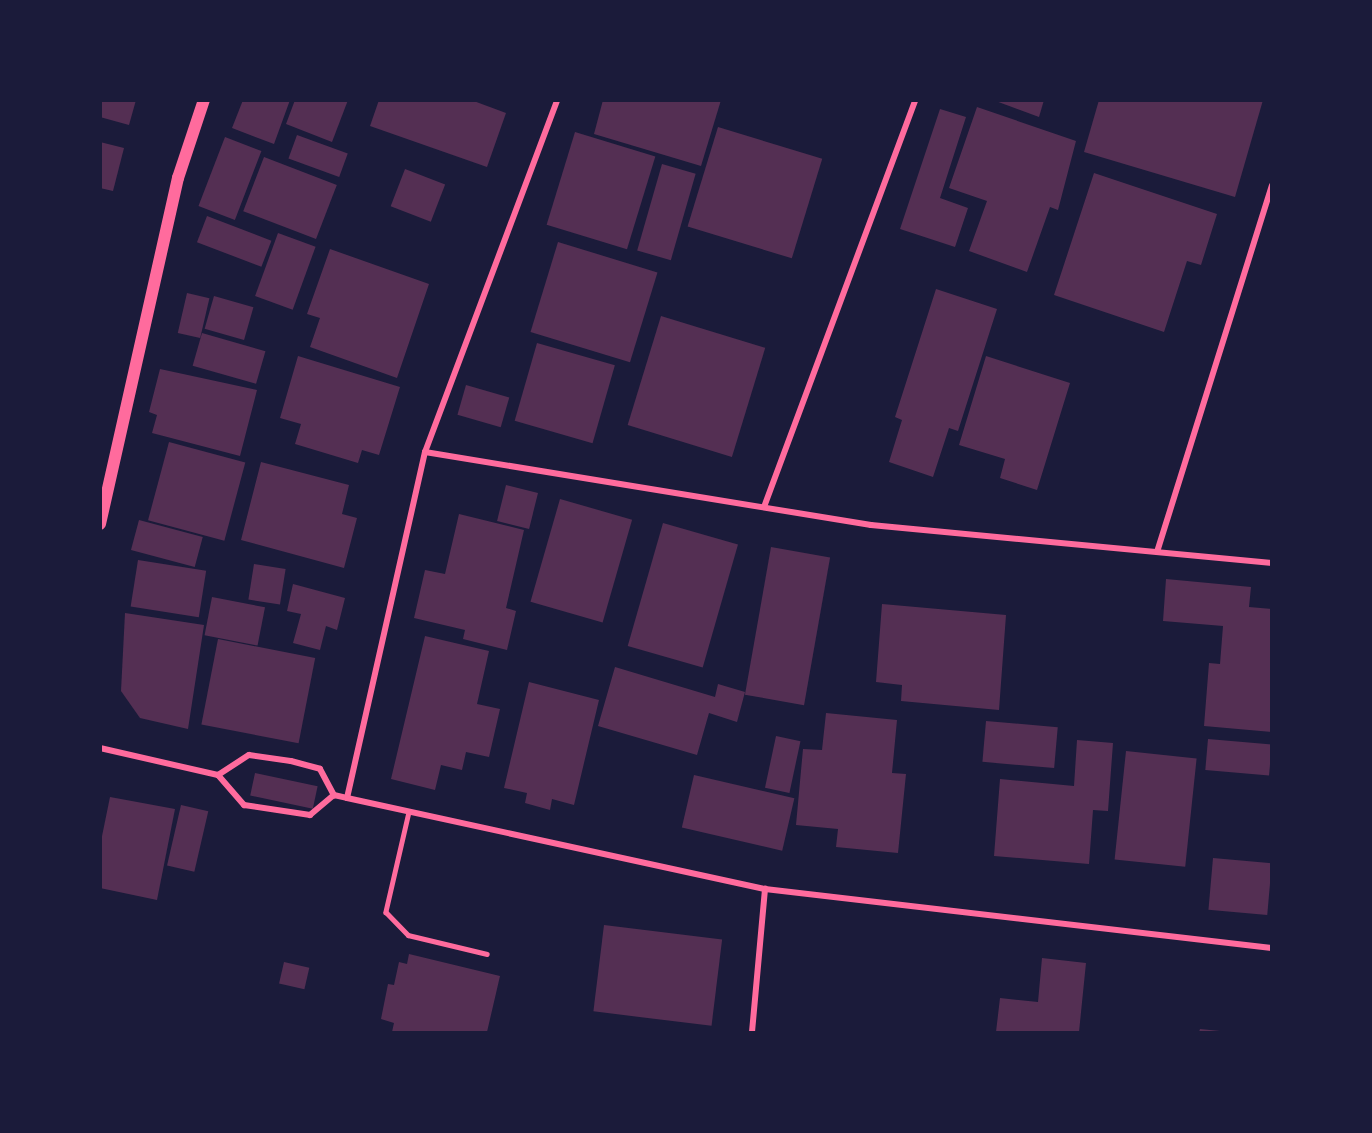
<!DOCTYPE html>
<html>
<head>
<meta charset="utf-8">
<style>
  body { margin:0 }
  #map { position:relative; width:1372px; height:1133px; overflow:hidden; background:#1b1b3a; font-family:"Golos Text",sans-serif }
  div>[style] { position:absolute }
  .building>* { inset:0; background:#542f53; transform-origin:0 0 }
  .service>* { height:4.5px; margin:-2.25px; padding:0 2.25px; transform-origin:2.25px; border-radius:2.25px; background:#ff6b9d }
  .minor>* { height:6px; margin:-3px; padding:0 3px; transform-origin:3px; border-radius:3px; background:#ff6b9d }
  .secondary>* { height:12px; margin:-6px; padding:0 6px; transform-origin:6px; border-radius:6px; background:#ff6b9d }
  span { translate:-50% -50%; white-space:nowrap; text-align:center; line-height:1.15; -webkit-text-stroke:4.5px #1b1b3a; paint-order:stroke }
  .frame { position:absolute; inset:0; border:102px solid #1b1b3a; pointer-events:none }
</style>
</head>
<body>
<div id="map">
  <div class="building">
    <div style="clip-path:polygon(100px 100px,136px 100px,129px 125px,100px 117px)"></div>
    <div style="clip-path:polygon(243px 100px,290px 100px,274px 144px,232px 128px)"></div>
    <div style="clip-path:polygon(295px 100px,348px 100px,332px 142px,286px 124px)"></div>
    <div style="clip-path:polygon(379px 100px,471px 100px,506px 113px,487px 167px,370px 126px)"></div>
    <div style="clip-path:polygon(603px 100px,721px 100px,701px 166px,594px 134px)"></div>
    <div style="clip-path:polygon(993px 100px,1044px 100px,1039px 117px)"></div>
    <div style="clip-path:polygon(1099px 100px,1263px 100px,1235px 197px,1084px 152px)"></div>
    <div style="clip-path:polygon(977px 107px,1076px 141px,1058px 210px,1050px 207px,1027px 272px,969px 251px,987px 201px,949px 188px)"></div>
    <div style="clip-path:polygon(940px 109px,966px 117px,940px 198px,968px 208px,955px 247px,900px 229px)"></div>
    <div style="left:718px;top:127px;width:109px;height:104px;rotate:17deg"></div>
    <div style="left:575px;top:132px;width:84px;height:97px;rotate:17deg"></div>
    <div style="left:297px;top:135px;width:54px;height:25px;rotate:20deg"></div>
    <div style="left:225px;top:137px;width:39px;height:74px;rotate:21deg"></div>
    <div style="clip-path:polygon(100px 142px,124px 148px,113px 191px,100px 188px)"></div>
    <div style="left:264px;top:157px;width:78px;height:58px;rotate:21deg"></div>
    <div style="left:662px;top:164px;width:35px;height:90px;rotate:16deg"></div>
    <div style="left:405px;top:169px;width:43px;height:40px;rotate:21deg"></div>
    <div style="clip-path:polygon(1094px 173px,1217px 214px,1201px 265px,1187px 261px,1164px 332px,1054px 295px)"></div>
    <div style="left:207px;top:216px;width:69px;height:28px;rotate:21deg"></div>
    <div style="left:278px;top:233px;width:40px;height:67px;rotate:20deg"></div>
    <div style="left:558px;top:242px;width:104px;height:94px;rotate:17deg"></div>
    <div style="clip-path:polygon(330px 249px,429px 284px,397px 378px,310px 347px,320px 318px,307px 314px)"></div>
    <div style="clip-path:polygon(936px 289px,997px 309px,958px 431px,949px 428px,933px 477px,889px 462px,902px 420px,895px 417px)"></div>
    <div style="left:187px;top:293px;width:23px;height:41px;rotate:13deg"></div>
    <div style="left:214px;top:296px;width:41px;height:34px;rotate:16deg"></div>
    <div style="left:661px;top:316px;width:109px;height:114px;rotate:17deg"></div>
    <div style="left:202px;top:333px;width:66px;height:34px;rotate:16deg"></div>
    <div style="left:537px;top:343px;width:81px;height:81px;rotate:16deg"></div>
    <div style="clip-path:polygon(298px 356px,400px 387px,379px 455px,362px 450px,358px 463px,295px 444px,301px 424px,280px 418px)"></div>
    <div style="clip-path:polygon(986px 356px,1070px 383px,1037px 490px,1000px 478px,1005px 459px,959px 445px)"></div>
    <div style="clip-path:polygon(160px 369px,257px 390px,240px 456px,152px 433px,157px 415px,149px 412px)"></div>
    <div style="left:466px;top:385px;width:45px;height:31px;rotate:16deg"></div>
    <div style="left:169px;top:442px;width:79px;height:81px;rotate:15deg"></div>
    <div style="clip-path:polygon(261px 462px,349px 485px,342px 514px,357px 518px,344px 568px,241px 540px)"></div>
    <div style="left:506px;top:485px;width:33px;height:37px;rotate:14deg"></div>
    <div style="left:560px;top:499px;width:75px;height:107px;rotate:16deg"></div>
    <div style="clip-path:polygon(459px 514px,524px 530px,506px 608px,516px 611px,507px 650px,463px 639px,465px 630px,414px 618px,425px 570px,445px 574px)"></div>
    <div style="left:139px;top:520px;width:66px;height:31px;rotate:15deg"></div>
    <div style="left:663px;top:523px;width:78px;height:128px;rotate:16deg"></div>
    <div style="left:771px;top:547px;width:60px;height:150px;rotate:10deg"></div>
    <div style="left:138px;top:560px;width:69px;height:47px;rotate:9deg"></div>
    <div style="left:254px;top:564px;width:32px;height:36px;rotate:9deg"></div>
    <div style="clip-path:polygon(1166px 579px,1251px 587px,1249px 607px,1272px 609px,1272px 732px,1204px 726px,1209px 663px,1220px 664px,1223px 626px,1163px 621px)"></div>
    <div style="clip-path:polygon(293px 584px,345px 598px,337px 630px,326px 626px,320px 650px,293px 643px,301px 614px,287px 611px)"></div>
    <div style="left:212px;top:597px;width:54px;height:39px;rotate:11deg"></div>
    <div style="clip-path:polygon(882px 604px,1006px 615px,999px 710px,901px 701px,902px 685px,876px 682px)"></div>
    <div style="clip-path:polygon(125px 613px,204px 625px,188px 729px,140px 718px,121px 691px)"></div>
    <div style="clip-path:polygon(425px 636px,489px 651px,477px 704px,500px 709px,489px 757px,466px 752px,462px 770px,441px 765px,435px 790px,391px 779px)"></div>
    <div style="left:218px;top:639px;width:99px;height:87px;rotate:11deg"></div>
    <div style="clip-path:polygon(615px 667px,715px 697px,718px 684px,745px 692px,737px 722px,709px 713px,697px 755px,598px 726px)"></div>
    <div style="clip-path:polygon(529px 682px,599px 700px,574px 805px,552px 799px,550px 810px,525px 803px,527px 793px,504px 788px)"></div>
    <div style="clip-path:polygon(826px 713px,897px 720px,892px 773px,906px 774px,898px 853px,836px 847px,838px 829px,796px 825px,803px 749px,822px 750px)"></div>
    <div style="left:986px;top:721px;width:72px;height:41px;rotate:5deg"></div>
    <div style="left:776px;top:736px;width:25px;height:53px;rotate:12deg"></div>
    <div style="left:1208px;top:739px;width:64px;height:31px;rotate:5deg"></div>
    <div style="clip-path:polygon(1077px 740px,1113px 743px,1108px 811px,1093px 810px,1089px 864px,994px 856px,1000px 779px,1074px 786px)"></div>
    <div style="left:1126px;top:751px;width:71px;height:109px;rotate:6deg"></div>
    <div style="left:255px;top:773px;width:64px;height:23px;rotate:12deg"></div>
    <div style="left:694px;top:775px;width:103px;height:54px;rotate:13deg"></div>
    <div style="clip-path:polygon(110px 797px,175px 809px,157px 900px,100px 888px,100px 846px)"></div>
    <div style="left:181px;top:805px;width:28px;height:62px;rotate:13deg"></div>
    <div style="left:1213px;top:858px;width:59px;height:52px;rotate:5deg"></div>
    <div style="left:604px;top:925px;width:119px;height:87px;rotate:7deg"></div>
    <div style="clip-path:polygon(409px 954px,500px 976px,487px 1032px,392px 1032px,394px 1023px,381px 1019px,388px 984px,394px 985px,399px 962px,407px 964px)"></div>
    <div style="clip-path:polygon(1042px 958px,1086px 963px,1079px 1032px,996px 1032px,1000px 998px,1038px 1002px)"></div>
    <div style="left:284px;top:962px;width:26px;height:22px;rotate:13deg"></div>
    <div style="clip-path:polygon(1200px 1029px,1220px 1031px,1220px 1032px,1199px 1032px)"></div>
  </div>
  <div class="service">
    <div style="left:409px;top:812px;width:103px;rotate:103deg"></div>
    <div style="left:386px;top:912px;width:32px;rotate:46deg"></div>
    <div style="left:408px;top:935px;width:81px;rotate:13.5deg"></div>
  </div>
  <div class="minor">
    <div style="left:425px;top:452px;width:452px;rotate:9.3deg"></div>
    <div style="left:871px;top:525px;width:403px;rotate:5.4deg"></div>
    <div style="left:764px;top:507px;width:434px;rotate:-69.6deg"></div>
    <div style="left:1157px;top:552px;width:384px;rotate:-72.6deg"></div>
    <div style="left:100px;top:748px;width:121px;rotate:12.9deg"></div>
    <div style="left:218px;top:775px;width:40px;rotate:49deg"></div>
    <div style="left:244px;top:805px;width:67px;rotate:8.6deg"></div>
    <div style="left:310px;top:815px;width:31px;rotate:-40deg"></div>
    <div style="left:218px;top:775px;width:37px;rotate:-33deg"></div>
    <div style="left:249px;top:755px;width:42px;rotate:8.1deg"></div>
    <div style="left:291px;top:761px;width:30px;rotate:15deg"></div>
    <div style="left:320px;top:769px;width:30px;rotate:62deg"></div>
    <div style="left:334px;top:795px;width:13px;rotate:13deg"></div>
    <div style="left:347px;top:798px;width:428px;rotate:12.3deg"></div>
    <div style="left:765px;top:889px;width:510px;rotate:6.64deg"></div>
    <div style="left:347px;top:798px;width:355px;rotate:-77.3deg"></div>
    <div style="left:425px;top:452px;width:376px;rotate:-69.4deg"></div>
    <div style="left:752px;top:1032px;width:144px;rotate:-84.8deg"></div>
  </div>
  <div class="secondary">
    <div style="left:100px;top:524px;width:355px;rotate:-77.3deg"></div>
    <div style="left:178px;top:178px;width:82px;rotate:-71.6deg"></div>
  </div>
  <div class="frame"></div>
</div>
</body>
</html>
